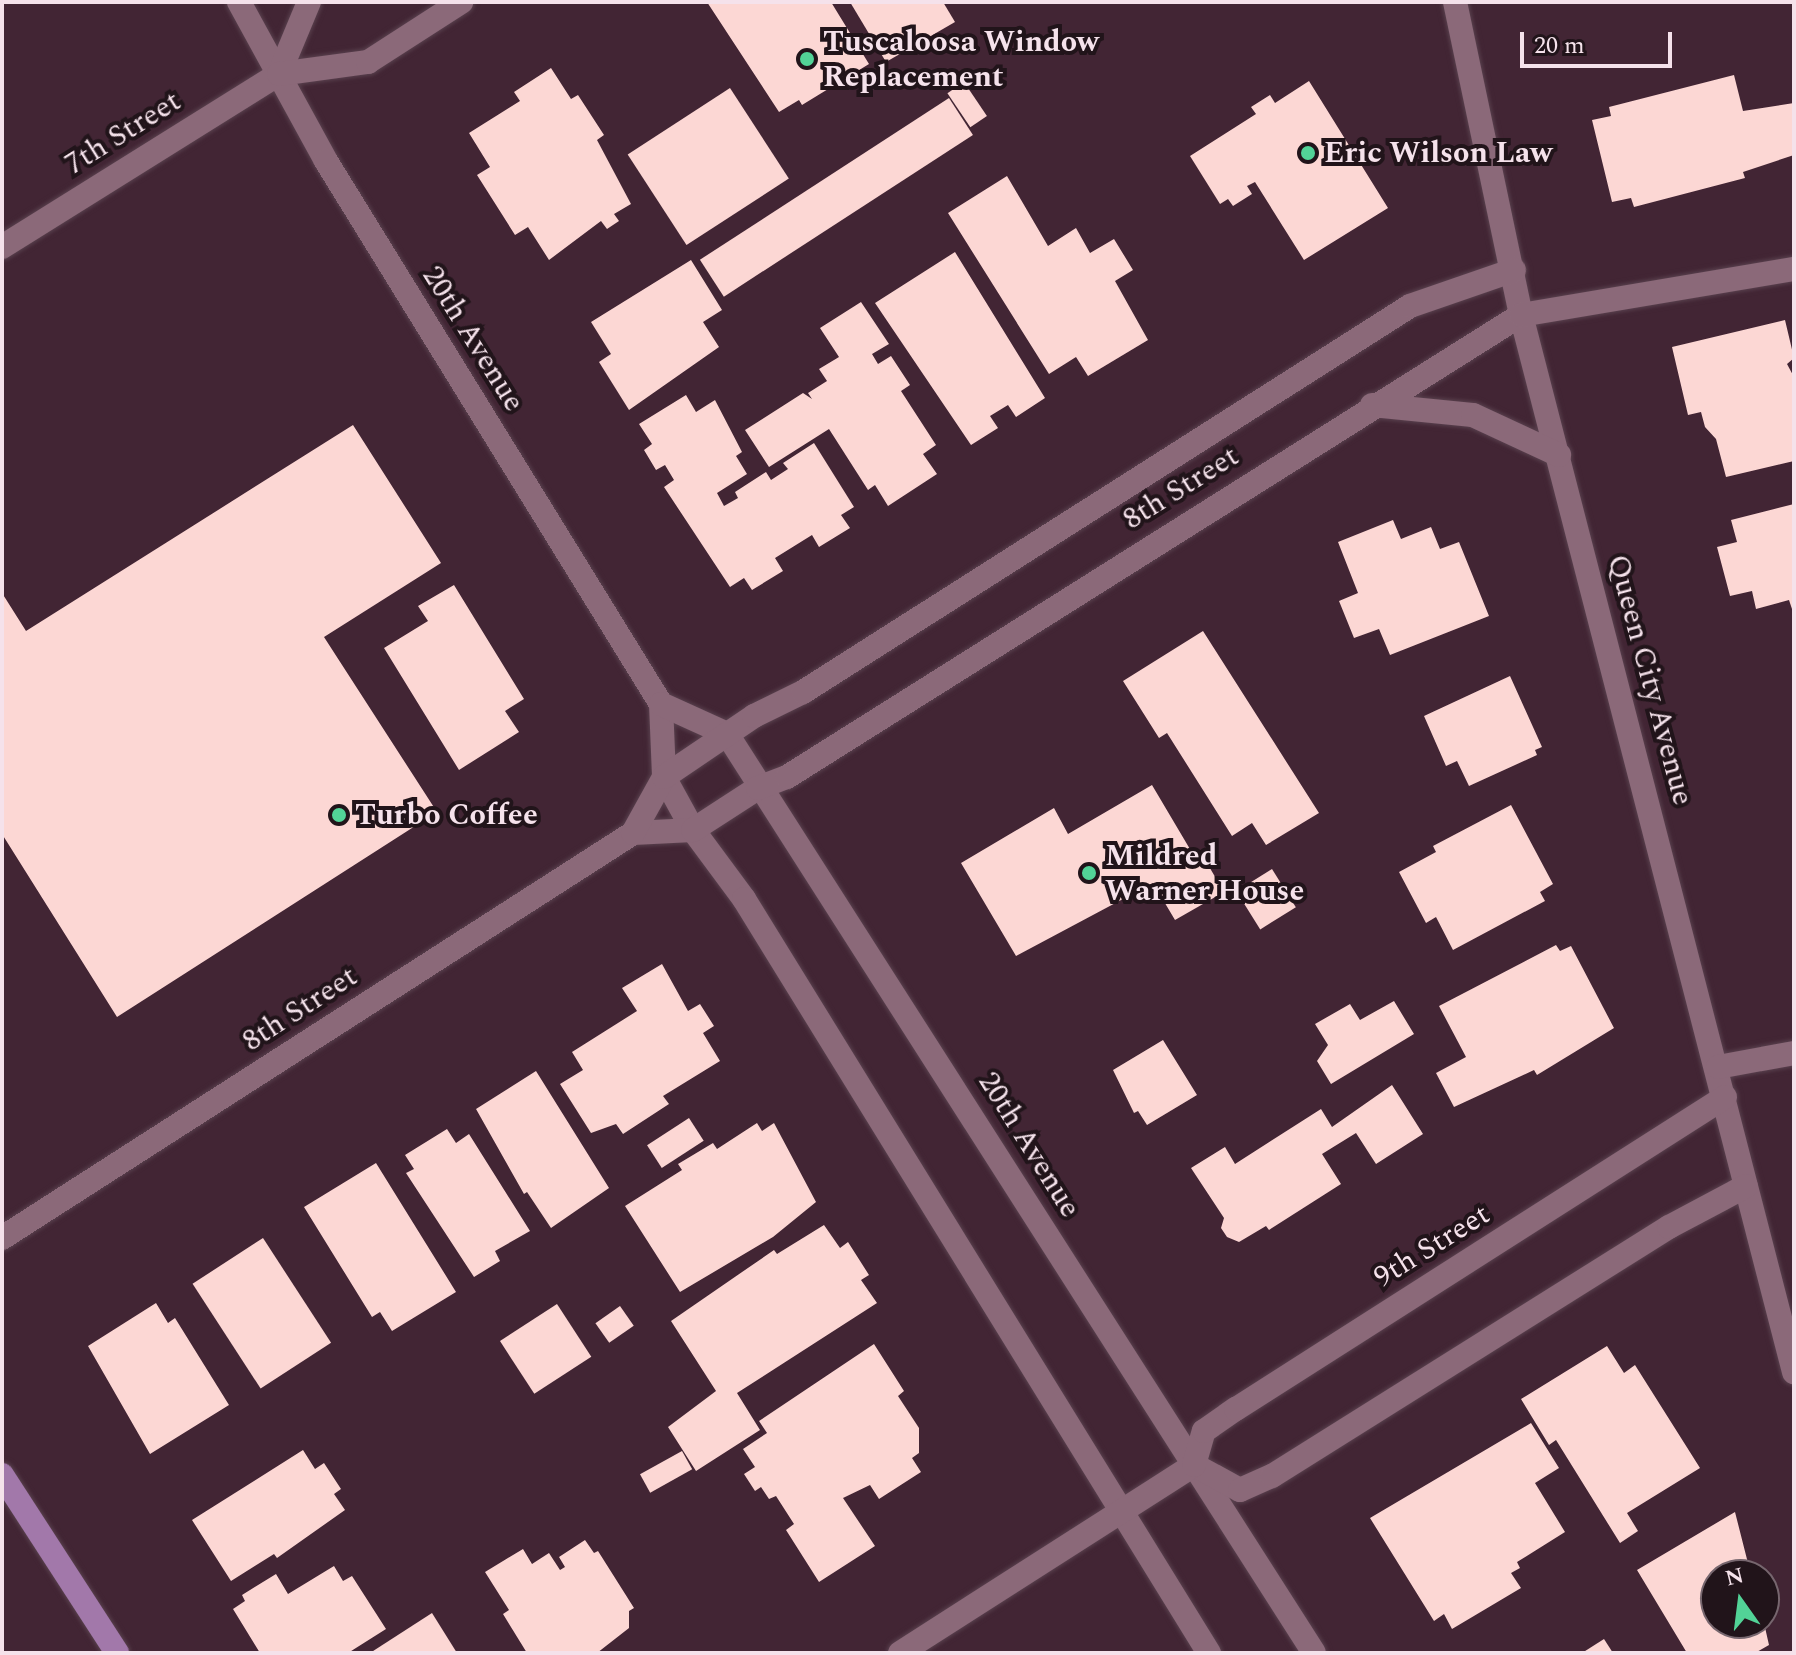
<!DOCTYPE html>
<html>
<head>
<meta charset="utf-8">
<style>
  body { margin:0 }
  #map { position:relative; width:1796px; height:1655px; overflow:hidden; background:#422534; font-family:Spectral,serif }
  div>[style] { position:absolute }
  .building>* { inset:0; background:#fcd7d4; transform-origin:0 0 }
  .roads { filter:drop-shadow(0 0 2px #59414e) drop-shadow(0 0 2px #59414e) }
  .minor>* { height:24px; margin:-12px; padding:0 12px; transform-origin:12px; border-radius:12px; background:#8b6979 }
  .major>* { height:24px; margin:-12px; padding:0 12px; transform-origin:12px; border-radius:12px; background:#a278aa }
  .dots>* { width:22px; height:22px; translate:-50% -50%; box-sizing:border-box; border:4px solid #21141a; border-radius:50% }
  span { translate:-50% -50%; white-space:nowrap; text-align:center; line-height:1.15; -webkit-text-stroke:8px #21141a; paint-order:stroke }
  .poi-label { font-size:30px; color:#f5e2eb; font-weight:700 }
  .left { translate:0 -50%; text-align:left }
  .street-label { font-size:30px; color:#f5e2eb }
  .frame { position:absolute; inset:0; border:4px solid #f5e2eb; pointer-events:none }
  .north { position:absolute; left:1700px; top:1559px; width:80px; height:80px; box-sizing:border-box; background:#21141a; border:2px solid #76666e; border-radius:50%; rotate:346deg; font-size:22px; font-weight:700; line-height:32px; text-align:center; color:#f5e2eb }
  .north::after { content:''; display:block; margin:auto; width:28px; height:36px; background:#52d397; clip-path:polygon(50% 0,100% 100%,50% 72%,0 100%) }
  .scale { position:absolute; left:1520px; top:32px; width:152px; height:36px; box-sizing:border-box; border:4px solid #f5e2eb; border-top:0; padding-left:10px; font-size:24px; line-height:28px; white-space:nowrap; color:#f5e2eb; -webkit-text-stroke:6px #21141a; paint-order:stroke }
</style>
</head>
<body>
<div id="map">
  <div class="building">
    <div style="clip-path:polygon(707px 2px,831px 2px,869px 64px,802px 105px,799px 100px,779px 112px)"></div>
    <div style="clip-path:polygon(850px 2px,943px 2px,955px 22px,886px 62px)"></div>
    <div style="clip-path:polygon(551px 68px,571px 99px,578px 95px,604px 135px,597px 140px,631px 204px,614px 214px,619px 221px,607px 229px,601px 221px,549px 260px,528px 227px,515px 235px,477px 175px,490px 167px,469px 133px,520px 101px,514px 92px)"></div>
    <div style="clip-path:polygon(1734px 75px,1743px 111px,1794px 103px,1794px 155px,1743px 172px,1745px 178px,1634px 207px,1631px 198px,1612px 202px,1592px 120px,1611px 116px,1609px 107px)"></div>
    <div style="clip-path:polygon(1309px 81px,1388px 208px,1304px 260px,1255px 182px,1247px 186px,1252px 194px,1233px 206px,1228px 199px,1220px 204px,1190px 156px,1256px 114px,1251px 107px,1270px 95px,1275px 103px)"></div>
    <div style="left:964px;top:82px;width:41px;height:20px;rotate:56deg"></div>
    <div style="left:730px;top:88px;width:108px;height:122px;rotate:57deg"></div>
    <div style="left:949px;top:98px;width:44px;height:297px;rotate:57deg"></div>
    <div style="clip-path:polygon(1007px 176px,1048px 246px,1076px 228px,1090px 253px,1114px 239px,1133px 270px,1115px 281px,1148px 340px,1088px 376px,1076px 357px,1049px 374px,948px 213px)"></div>
    <div style="clip-path:polygon(955px 252px,1045px 398px,1016px 417px,1008px 405px,990px 416px,998px 428px,971px 445px,875px 303px)"></div>
    <div style="clip-path:polygon(691px 260px,722px 310px,703px 322px,719px 347px,629px 410px,599px 362px,611px 354px,591px 322px)"></div>
    <div style="clip-path:polygon(861px 302px,889px 344px,872px 354px,878px 364px,891px 356px,910px 385px,901px 391px,936px 445px,923px 454px,937px 474px,888px 506px,875px 485px,868px 490px,829px 429px,769px 467px,745px 430px,803px 393px,812px 399px,808px 393px,827px 381px,819px 369px,839px 357px,820px 328px)"></div>
    <div style="clip-path:polygon(1785px 320px,1794px 358px,1787px 364px,1794px 377px,1794px 461px,1726px 477px,1716px 439px,1705px 427px,1701px 412px,1688px 415px,1672px 347px)"></div>
    <div style="clip-path:polygon(686px 395px,696px 412px,715px 400px,742px 452px,736px 456px,747px 474px,717px 493px,724px 506px,738px 498px,735px 492px,766px 472px,771px 480px,788px 469px,783px 463px,814px 443px,854px 507px,841px 515px,850px 528px,819px 547px,812px 535px,775px 558px,783px 571px,752px 590px,744px 578px,730px 587px,664px 487px,674px 480px,665px 465px,656px 470px,644px 450px,652px 444px,639px 424px)"></div>
    <div style="clip-path:polygon(353px 425px,441px 563px,324px 637px,437px 812px,117px 1017px,2px 834px,2px 593px,26px 631px)"></div>
    <div style="clip-path:polygon(1794px 504px,1794px 615px,1789px 600px,1756px 609px,1752px 591px,1730px 596px,1717px 547px,1737px 542px,1731px 520px)"></div>
    <div style="clip-path:polygon(1393px 520px,1401px 539px,1431px 527px,1440px 549px,1459px 542px,1489px 616px,1390px 655px,1379px 629px,1354px 638px,1339px 601px,1358px 593px,1338px 542px)"></div>
    <div style="clip-path:polygon(454px 585px,524px 699px,505px 711px,519px 732px,459px 770px,384px 648px,428px 621px,418px 606px)"></div>
    <div style="clip-path:polygon(1203px 631px,1319px 813px,1266px 845px,1252px 823px,1232px 836px,1167px 733px,1159px 738px,1123px 681px)"></div>
    <div style="clip-path:polygon(1510px 676px,1542px 747px,1535px 750px,1537px 755px,1469px 786px,1457px 761px,1446px 766px,1424px 716px)"></div>
    <div style="clip-path:polygon(1152px 785px,1197px 861px,1204px 858px,1224px 892px,1175px 920px,1153px 883px,1016px 956px,961px 863px,1054px 808px,1068px 834px)"></div>
    <div style="clip-path:polygon(1511px 805px,1553px 884px,1540px 892px,1545px 901px,1453px 950px,1436px 917px,1426px 923px,1399px 872px,1436px 852px,1433px 846px)"></div>
    <div style="left:1272px;top:869px;width:45px;height:42px;rotate:58deg"></div>
    <div style="clip-path:polygon(1556px 945px,1560px 951px,1571px 946px,1614px 1028px,1537px 1075px,1534px 1070px,1454px 1107px,1436px 1073px,1466px 1057px,1439px 1006px)"></div>
    <div style="clip-path:polygon(662px 964px,688px 1011px,700px 1004px,714px 1026px,703px 1033px,720px 1061px,663px 1096px,669px 1104px,623px 1134px,616px 1124px,591px 1133px,560px 1084px,583px 1070px,572px 1052px,637px 1011px,622px 988px)"></div>
    <div style="clip-path:polygon(1394px 1001px,1414px 1034px,1331px 1084px,1317px 1061px,1328px 1045px,1315px 1024px,1350px 1004px,1360px 1020px)"></div>
    <div style="clip-path:polygon(1163px 1040px,1197px 1095px,1147px 1125px,1138px 1111px,1134px 1113px,1113px 1070px)"></div>
    <div style="clip-path:polygon(536px 1071px,609px 1188px,551px 1228px,527px 1192px,524px 1194px,476px 1109px)"></div>
    <div style="clip-path:polygon(1392px 1085px,1423px 1134px,1376px 1164px,1356px 1133px,1322px 1154px,1341px 1184px,1269px 1230px,1266px 1226px,1239px 1242px,1227px 1237px,1221px 1228px,1224px 1218px,1191px 1168px,1225px 1147px,1235px 1164px,1321px 1109px,1332px 1127px)"></div>
    <div style="left:689px;top:1118px;width:27px;height:50px;rotate:57deg"></div>
    <div style="clip-path:polygon(757px 1123px,762px 1131px,774px 1123px,816px 1202px,773px 1237px,680px 1292px,625px 1206px,682px 1170px,678px 1164px,713px 1143px,717px 1149px)"></div>
    <div style="clip-path:polygon(447px 1129px,456px 1143px,469px 1134px,530px 1231px,495px 1251px,500px 1261px,474px 1277px,406px 1173px,414px 1169px,405px 1155px)"></div>
    <div style="clip-path:polygon(376px 1163px,456px 1292px,392px 1331px,380px 1312px,372px 1317px,304px 1207px)"></div>
    <div style="clip-path:polygon(824px 1225px,840px 1248px,848px 1242px,869px 1275px,861px 1280px,877px 1303px,737px 1393px,760px 1430px,696px 1471px,668px 1427px,716px 1391px,671px 1321px,774px 1250px,777px 1254px)"></div>
    <div style="left:263px;top:1238px;width:125px;height:84px;rotate:57deg"></div>
    <div style="clip-path:polygon(156px 1303px,168px 1323px,175px 1318px,229px 1405px,150px 1454px,88px 1346px)"></div>
    <div style="left:557px;top:1304px;width:63px;height:68px;rotate:57deg"></div>
    <div style="left:620px;top:1306px;width:24px;height:30px;rotate:55deg"></div>
    <div style="clip-path:polygon(874px 1344px,904px 1391px,898px 1396px,919px 1428px,919px 1453px,912px 1458px,921px 1472px,879px 1499px,870px 1485px,843px 1498px,875px 1546px,819px 1582px,786px 1530px,794px 1524px,776px 1496px,769px 1499px,761px 1487px,755px 1491px,744px 1474px,755px 1467px,743px 1449px,767px 1433px,759px 1421px)"></div>
    <div style="clip-path:polygon(1607px 1346px,1624px 1373px,1635px 1365px,1700px 1468px,1627px 1513px,1638px 1531px,1620px 1543px,1556px 1440px,1549px 1445px,1521px 1399px)"></div>
    <div style="clip-path:polygon(1531px 1423px,1559px 1468px,1535px 1483px,1565px 1532px,1517px 1562px,1520px 1568px,1511px 1573px,1521px 1588px,1452px 1629px,1444px 1614px,1434px 1621px,1370px 1518px)"></div>
    <div style="clip-path:polygon(303px 1450px,315px 1469px,324px 1463px,341px 1489px,334px 1494px,345px 1510px,277px 1558px,274px 1554px,231px 1581px,192px 1520px)"></div>
    <div style="left:682px;top:1451px;width:21px;height:48px;rotate:61deg"></div>
    <div style="clip-path:polygon(1735px 1512px,1751px 1575px,1716px 1575px,1716px 1623px,1764px 1623px,1769px 1645px,1755px 1653px,1687px 1653px,1637px 1570px)"></div>
    <div style="clip-path:polygon(585px 1540px,594px 1553px,598px 1551px,634px 1608px,629px 1611px,629px 1628px,597px 1653px,527px 1653px,503px 1614px,509px 1610px,485px 1572px,523px 1549px,532px 1564px,549px 1553px,560px 1570px,565px 1567px,559px 1557px)"></div>
    <div style="clip-path:polygon(334px 1566px,343px 1581px,352px 1576px,386px 1629px,348px 1653px,260px 1653px,233px 1609px,245px 1601px,242px 1595px,276px 1574px,288px 1594px)"></div>
    <div style="clip-path:polygon(432px 1613px,457px 1653px,370px 1653px)"></div>
    <div style="clip-path:polygon(1604px 1639px,1613px 1653px,1582px 1653px)"></div>
  </div>
  <div class="roads">
    <div class="minor">
      <div style="left:239px;top:2px;width:181px;rotate:61.3deg"></div>
      <div style="left:326px;top:161px;width:638px;rotate:58.33deg"></div>
      <div style="left:661px;top:704px;width:73px;rotate:87.6deg"></div>
      <div style="left:664px;top:777px;width:60px;rotate:61.3deg"></div>
      <div style="left:693px;top:830px;width:86px;rotate:53.5deg"></div>
      <div style="left:744px;top:899px;width:886px;rotate:58.34deg"></div>
      <div style="left:1455px;top:2px;width:320px;rotate:78.1deg"></div>
      <div style="left:1521px;top:315px;width:1092px;rotate:75.52deg"></div>
      <div style="left:279px;top:74px;width:78px;rotate:-67.4deg"></div>
      <div style="left:2px;top:247px;width:327px;rotate:-32deg"></div>
      <div style="left:279px;top:74px;width:90px;rotate:-7.7deg"></div>
      <div style="left:368px;top:62px;width:111px;rotate:-32.8deg"></div>
      <div style="left:1372px;top:405px;width:101px;rotate:5.7deg"></div>
      <div style="left:1473px;top:415px;width:95px;rotate:24.9deg"></div>
      <div style="left:661px;top:704px;width:72px;rotate:24.4deg"></div>
      <div style="left:727px;top:734px;width:1090px;rotate:57.43deg"></div>
      <div style="left:633px;top:833px;width:60px;rotate:-2.9deg"></div>
      <div style="left:693px;top:830px;width:77px;rotate:-32.9deg"></div>
      <div style="left:758px;top:788px;width:31px;rotate:-21deg"></div>
      <div style="left:787px;top:777px;width:867px;rotate:-32.19deg"></div>
      <div style="left:1521px;top:315px;width:277px;rotate:-9.6deg"></div>
      <div style="left:1718px;top:1067px;width:77px;rotate:-10.4deg"></div>
      <div style="left:2px;top:1238px;width:750px;rotate:-32.69deg"></div>
      <div style="left:633px;top:833px;width:64px;rotate:-61deg"></div>
      <div style="left:664px;top:777px;width:109px;rotate:-34.1deg"></div>
      <div style="left:754px;top:716px;width:55px;rotate:-26.1deg"></div>
      <div style="left:803px;top:692px;width:719px;rotate:-32.45deg"></div>
      <div style="left:1410px;top:306px;width:110px;rotate:-19.1deg"></div>
      <div style="left:1196px;top:1466px;width:50px;rotate:28.6deg"></div>
      <div style="left:1240px;top:1490px;width:35px;rotate:-24deg"></div>
      <div style="left:1272px;top:1476px;width:469px;rotate:-32.1deg"></div>
      <div style="left:1669px;top:1227px;width:87px;rotate:-28deg"></div>
      <div style="left:900px;top:1653px;width:349px;rotate:-32.6deg"></div>
      <div style="left:1194px;top:1465px;width:35px;rotate:-74deg"></div>
      <div style="left:1204px;top:1431px;width:39px;rotate:-35deg"></div>
      <div style="left:1236px;top:1409px;width:580px;rotate:-32.54deg"></div>
    </div>
    <div class="major">
      <div style="left:2px;top:1475px;width:212px;rotate:57.1deg"></div>
    </div>
  </div>
  <div class="dots">
    <div style="left:807px;top:59px;background:#52d397"></div>
    <div style="left:1308px;top:153px;background:#52d397"></div>
    <div style="left:339px;top:815px;background:#52d397"></div>
    <div style="left:1089px;top:873px;background:#52d397"></div>
  </div>
  <div class="poi-label">
    <span class="left" style="left:823px;top:59px">Tuscaloosa Window<br>Replacement</span>
    <span class="left" style="left:1324px;top:153px">Eric Wilson Law</span>
    <span class="left" style="left:355px;top:815px">Turbo Coffee</span>
    <span class="left" style="left:1105px;top:873px">Mildred<br>Warner House</span>
  </div>
  <div class="street-label">
    <span style="left:123px;top:133px;rotate:-32deg">7th Street</span>
    <span style="left:473px;top:339px;rotate:58deg">20th Avenue</span>
    <span style="left:1181px;top:488px;rotate:-32deg">8th Street</span>
    <span style="left:1650px;top:680px;rotate:75deg">Queen City Avenue</span>
    <span style="left:300px;top:1009px;rotate:-33deg">8th Street</span>
    <span style="left:1029px;top:1145px;rotate:58deg">20th Avenue</span>
    <span style="left:1432px;top:1246px;rotate:-32deg">9th Street</span>
  </div>
  <div class="frame"></div>
  <div class="north">N</div>
  <div class="scale">20 m</div>
</div>
</body>
</html>
